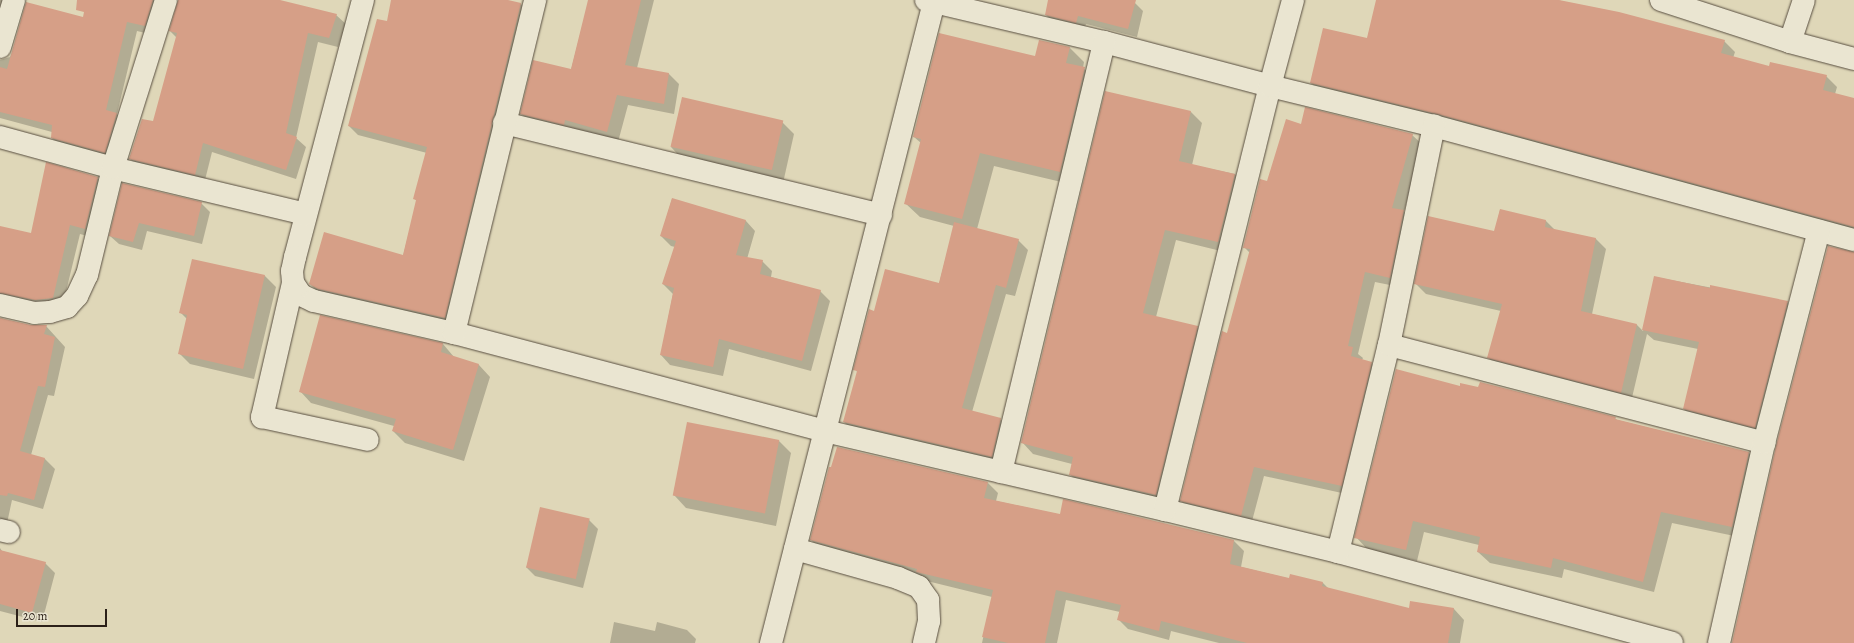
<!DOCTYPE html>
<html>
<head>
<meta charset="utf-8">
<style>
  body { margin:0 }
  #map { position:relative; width:1854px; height:643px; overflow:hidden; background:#dfd7b8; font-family:Alegreya,serif }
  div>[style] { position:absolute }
  .shadow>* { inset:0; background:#0003 }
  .building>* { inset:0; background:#d69f87; transform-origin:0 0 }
  .roads { filter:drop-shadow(0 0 1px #584e40) drop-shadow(0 0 1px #584e40) }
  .street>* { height:22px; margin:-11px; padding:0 11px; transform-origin:11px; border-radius:11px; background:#eae5d1 }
  .secondary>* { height:22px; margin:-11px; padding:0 11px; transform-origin:11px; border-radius:11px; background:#eae5d1 }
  span { translate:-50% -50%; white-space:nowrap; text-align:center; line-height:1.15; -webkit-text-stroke:4px #eae5d1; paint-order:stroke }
  .scale { position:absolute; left:16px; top:609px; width:91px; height:18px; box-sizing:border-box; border:2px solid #2b2018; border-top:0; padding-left:5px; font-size:12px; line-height:14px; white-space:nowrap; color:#2b2018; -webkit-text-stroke:3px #eae5d1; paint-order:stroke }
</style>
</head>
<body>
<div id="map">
  <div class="shadow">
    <div style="clip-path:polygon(0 0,10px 0,0 45px)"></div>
    <div style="clip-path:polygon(88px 0,168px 0,154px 35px,137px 31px,117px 114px,126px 124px,114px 162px,61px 147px,52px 138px,52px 132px,0 118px,0 60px,10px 57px,13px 51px,84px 19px)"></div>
    <div style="clip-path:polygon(179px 0,275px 0,336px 15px,346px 24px,338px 47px,318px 42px,296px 138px,306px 147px,296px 179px,212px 152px,204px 184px,140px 168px,130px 159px,154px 122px,177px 38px,170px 31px)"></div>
    <div style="clip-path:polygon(392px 0,504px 0,521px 4px,530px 14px,454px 327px,320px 294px,311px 285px,403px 256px,417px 201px,415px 199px,427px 153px,358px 135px,349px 126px,388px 23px)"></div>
    <div style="clip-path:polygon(589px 0,654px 0,637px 68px,669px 74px,679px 84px,674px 114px,628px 105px,618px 142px,532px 124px,521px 114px,571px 70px)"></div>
    <div style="clip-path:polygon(1050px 0,1124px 0,1135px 3px,1143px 11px,1137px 37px,1086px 24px,1084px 30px,1054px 23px,1046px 15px)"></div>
    <div style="clip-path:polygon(1377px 0,1557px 0,1724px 41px,1735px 52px,1733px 58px,1770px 67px,1826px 76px,1837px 87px,1835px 94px,1854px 99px,1854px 234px,1322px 93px,1311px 83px,1367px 40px)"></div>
    <div style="clip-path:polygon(1070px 48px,1084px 62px,1083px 68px,1099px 82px,1074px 185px,994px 166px,977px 229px,1018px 240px,1028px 250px,1015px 296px,1006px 294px,972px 412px,1000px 419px,1010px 429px,1001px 466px,854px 432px,844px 422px,858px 373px,855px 369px,875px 312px,939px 284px,954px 226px,920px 217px,905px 203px,921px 143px,914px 137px,1036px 57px)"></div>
    <div style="clip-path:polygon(1106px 92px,1191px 112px,1202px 123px,1192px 165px,1235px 174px,1246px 186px,1229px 253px,1176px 240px,1156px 317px,1197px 327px,1208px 338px,1167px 506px,1081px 486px,1070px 474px,1072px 464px,1033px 454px,1022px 442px)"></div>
    <div style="clip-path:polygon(782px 122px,794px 134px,783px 183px,683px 160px,671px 147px)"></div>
    <div style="clip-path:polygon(1302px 125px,1412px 135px,1422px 144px,1404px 212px,1413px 221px,1400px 287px,1375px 282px,1358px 354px,1363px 358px,1362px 360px,1371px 363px,1381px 373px,1351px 495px,1264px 476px,1251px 525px,1191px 510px,1181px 501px,1250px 253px,1244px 247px,1268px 182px)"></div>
    <div style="clip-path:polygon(97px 178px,107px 187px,95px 238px,80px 234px,62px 308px,0 295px,0 227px,32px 234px)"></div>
    <div style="clip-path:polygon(123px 184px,201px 203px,210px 212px,202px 244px,147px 231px,142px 250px,119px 244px,110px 236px)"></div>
    <div style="clip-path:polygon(672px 199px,746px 221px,755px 231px,747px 259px,762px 261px,772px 271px,771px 277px,820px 291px,830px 301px,811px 371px,729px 349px,723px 376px,670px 365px,661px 355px,673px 294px,663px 284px,675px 247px,671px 246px,661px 236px)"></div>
    <div style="clip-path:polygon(1500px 210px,1546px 221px,1555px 230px,1596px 239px,1606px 249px,1592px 314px,1637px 325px,1643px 331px,1655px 277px,1787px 302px,1798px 312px,1765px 437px,1694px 419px,1684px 409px,1698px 349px,1654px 340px,1647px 334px,1631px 402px,1498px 368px,1488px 357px,1501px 311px,1426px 294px,1415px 283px,1495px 232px)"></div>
    <div style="clip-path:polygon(193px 260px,265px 276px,276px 287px,254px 379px,190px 364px,179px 353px,187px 319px,181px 313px)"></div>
    <div style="clip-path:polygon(321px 316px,443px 344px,454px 357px,479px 365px,490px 377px,464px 461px,405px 443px,393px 431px,394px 426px,311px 403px,300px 391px)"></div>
    <div style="clip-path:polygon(0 318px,31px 326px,46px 326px,65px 347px,54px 396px,48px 395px,31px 455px,45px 459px,55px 469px,43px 509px,12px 500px,6px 528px,0 532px)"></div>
    <div style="clip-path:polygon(1460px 387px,1615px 418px,1617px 420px,1749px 453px,1760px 464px,1744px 538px,1672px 523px,1654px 592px,1564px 569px,1562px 578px,1490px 563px,1478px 552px,1479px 545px,1424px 532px,1417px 561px,1367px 549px,1356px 537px)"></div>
    <div style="clip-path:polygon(779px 441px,791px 453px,776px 526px,686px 508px,674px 495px)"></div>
    <div style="clip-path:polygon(988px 483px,998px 493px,996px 501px,1061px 515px,1234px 541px,1244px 551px,1241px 567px,1290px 579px,1323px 583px,1329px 589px,1410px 609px,1411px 602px,1454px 609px,1464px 620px,1460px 643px,1219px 643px,1171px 631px,1169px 640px,1128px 629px,1118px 619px,1120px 612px,1066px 600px,1057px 643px,982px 643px,992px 597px,927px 581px,821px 550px,811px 540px)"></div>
    <div style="clip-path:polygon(589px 520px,598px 529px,583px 588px,535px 576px,526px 567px)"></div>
    <div style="clip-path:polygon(0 548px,2px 551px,45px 563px,55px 573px,42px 622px,0 611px)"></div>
    <div style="clip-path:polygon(614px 622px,655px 631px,657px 622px,687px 630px,696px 639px,695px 643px,610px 643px)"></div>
  </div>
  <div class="building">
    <div style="clip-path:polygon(77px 0,153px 0,145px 26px,127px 22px,106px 110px,117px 113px,105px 153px,51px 138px,52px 125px,0 112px,0 67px,7px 69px,26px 2px,83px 17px,84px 12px,76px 10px)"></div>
    <div style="clip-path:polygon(178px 0,280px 0,337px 14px,329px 38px,308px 33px,286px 133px,297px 137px,286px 170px,203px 143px,195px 175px,129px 159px,142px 119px,153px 121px,177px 33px,169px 31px)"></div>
    <div style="clip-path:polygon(391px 0,508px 0,521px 3px,445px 318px,318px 289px,309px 284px,324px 232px,403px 255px,416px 200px,413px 199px,427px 147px,348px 126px,377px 19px,387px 21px)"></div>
    <div style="clip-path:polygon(588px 0,641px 0,625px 65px,669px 73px,664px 104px,617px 95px,607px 132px,565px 120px,564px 125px,520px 114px,533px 60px,571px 69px)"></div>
    <div style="clip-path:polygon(1048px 0,1136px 0,1128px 29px,1078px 16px,1076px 23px,1045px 15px)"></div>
    <div style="clip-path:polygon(1376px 0,1559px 0,1619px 12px,1725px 40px,1721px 53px,1769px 66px,1770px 62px,1827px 75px,1823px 90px,1854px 98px,1854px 227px,1437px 114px,1310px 83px,1323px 28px,1367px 38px)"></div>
    <div style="clip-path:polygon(939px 33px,1035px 56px,1039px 40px,1070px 47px,1066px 63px,1085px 67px,1060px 172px,980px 153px,962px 219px,904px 204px,921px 139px,913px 137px)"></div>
    <div style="clip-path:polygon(1105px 91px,1191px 111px,1179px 161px,1235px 174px,1218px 242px,1165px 230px,1143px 313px,1198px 326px,1156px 495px,1069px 475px,1073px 457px,1021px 443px)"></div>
    <div style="left:682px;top:97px;width:104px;height:51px;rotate:13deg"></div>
    <div style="clip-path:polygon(1305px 107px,1413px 134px,1392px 208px,1404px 210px,1390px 278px,1365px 272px,1348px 346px,1353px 347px,1351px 356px,1372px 362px,1342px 486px,1254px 467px,1241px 516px,1180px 501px,1222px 331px,1227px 333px,1250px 249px,1243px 248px,1260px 179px,1267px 181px,1286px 119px,1301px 124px)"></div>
    <div style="clip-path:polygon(46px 162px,98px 177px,85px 229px,70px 225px,53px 298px,35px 300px,0 293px,0 226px,31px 233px)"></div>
    <div style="clip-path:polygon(122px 183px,202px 202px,194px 236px,139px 223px,133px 242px,109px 236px)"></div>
    <div style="clip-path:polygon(672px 198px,746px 220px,736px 255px,763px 260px,760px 274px,821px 290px,802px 361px,719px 339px,713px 367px,660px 355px,674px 288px,662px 284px,676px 241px,660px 236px)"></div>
    <div style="clip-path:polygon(1500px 209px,1546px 220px,1545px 227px,1596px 238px,1581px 311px,1637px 324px,1621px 393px,1487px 358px,1502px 304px,1414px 284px,1428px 216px,1494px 231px)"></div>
    <div style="clip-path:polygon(954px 222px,1019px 239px,1006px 288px,996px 285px,962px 408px,1001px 418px,992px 457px,843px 422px,857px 371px,853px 370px,869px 309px,874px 311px,885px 269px,939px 283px)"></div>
    <div style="clip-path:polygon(1828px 246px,1854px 252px,1854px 643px,1732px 643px,1776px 446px)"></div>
    <div style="clip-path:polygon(192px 259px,265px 275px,243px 369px,178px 354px,187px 315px,179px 313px)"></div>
    <div style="clip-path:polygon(1654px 276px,1710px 288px,1710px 285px,1788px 301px,1755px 428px,1683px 409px,1699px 342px,1642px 330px)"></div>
    <div style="clip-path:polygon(320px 315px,443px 343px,441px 352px,479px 364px,453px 450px,392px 431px,396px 419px,299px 392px)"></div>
    <div style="clip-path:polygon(0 318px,31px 325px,47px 325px,44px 334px,55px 337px,45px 387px,38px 386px,20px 451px,45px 458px,34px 500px,8px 493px,7px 496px,0 495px)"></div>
    <div style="clip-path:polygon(1396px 369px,1460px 386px,1460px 383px,1478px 387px,1480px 382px,1616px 417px,1615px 419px,1749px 452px,1732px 527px,1661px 512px,1643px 582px,1553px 558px,1551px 568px,1477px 552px,1480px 537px,1413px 521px,1406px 550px,1354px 538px)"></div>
    <div style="left:687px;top:422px;width:94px;height:75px;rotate:11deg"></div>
    <div style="clip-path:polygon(837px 447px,988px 482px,984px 498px,1060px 514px,1063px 499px,1234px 540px,1230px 564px,1289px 578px,1290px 574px,1323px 582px,1322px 586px,1409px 608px,1410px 601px,1454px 608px,1448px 643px,1247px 643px,1161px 621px,1159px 631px,1117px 620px,1121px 605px,1056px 590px,1045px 643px,1008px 643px,982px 637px,993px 590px,916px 572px,917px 569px,810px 540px,829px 467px,831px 467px)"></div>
    <div style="left:540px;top:507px;width:51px;height:62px;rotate:13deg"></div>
    <div style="clip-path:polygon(0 550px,46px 562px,32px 613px,0 604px)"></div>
  </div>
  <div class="roads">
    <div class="street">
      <div style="left:363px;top:0;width:266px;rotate:104.8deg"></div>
      <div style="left:295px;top:257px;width:14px;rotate:102deg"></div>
      <div style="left:292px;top:271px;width:12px;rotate:85deg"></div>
      <div style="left:293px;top:283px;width:14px;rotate:56deg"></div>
      <div style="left:301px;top:295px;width:14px;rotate:25deg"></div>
      <div style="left:314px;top:301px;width:144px;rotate:12.9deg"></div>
      <div style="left:454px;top:333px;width:384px;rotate:14.8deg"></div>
      <div style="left:825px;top:431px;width:349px;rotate:13.1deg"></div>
      <div style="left:1165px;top:510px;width:178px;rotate:13.6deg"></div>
      <div style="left:1338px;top:552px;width:346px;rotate:15.2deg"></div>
      <div style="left:926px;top:0;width:183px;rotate:13.3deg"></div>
      <div style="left:1104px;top:42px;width:172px;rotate:14.8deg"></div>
      <div style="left:1270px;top:86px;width:169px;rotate:13.7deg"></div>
      <div style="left:1434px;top:126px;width:435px;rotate:15.2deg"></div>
      <div style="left:1790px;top:42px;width:44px;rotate:-71.6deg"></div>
      <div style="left:0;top:47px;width:49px;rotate:-73.4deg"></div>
      <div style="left:504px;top:123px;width:388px;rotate:13.7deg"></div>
      <div style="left:0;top:137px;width:117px;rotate:15.3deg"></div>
      <div style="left:113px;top:168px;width:198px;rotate:13.4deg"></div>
      <div style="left:293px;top:283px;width:138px;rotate:103deg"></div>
      <div style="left:262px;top:417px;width:108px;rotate:12.2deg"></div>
      <div style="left:0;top:305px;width:35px;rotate:13deg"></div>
      <div style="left:34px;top:313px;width:16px;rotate:-4deg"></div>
      <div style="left:50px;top:312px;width:18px;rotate:-16deg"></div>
      <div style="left:67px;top:307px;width:15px;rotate:-48deg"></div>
      <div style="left:77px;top:296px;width:23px;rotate:-65deg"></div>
      <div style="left:87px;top:275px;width:110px;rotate:-76.3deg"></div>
      <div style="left:113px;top:168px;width:176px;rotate:-72.5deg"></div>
      <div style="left:454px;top:333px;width:343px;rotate:-76.3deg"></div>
      <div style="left:1389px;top:345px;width:388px;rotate:14.6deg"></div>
      <div style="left:1001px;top:472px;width:442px;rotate:-76.5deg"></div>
      <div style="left:1165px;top:510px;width:437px;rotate:-76.1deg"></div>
      <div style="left:1270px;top:86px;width:89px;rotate:-75deg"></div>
      <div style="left:0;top:530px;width:9px;rotate:13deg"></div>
      <div style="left:795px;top:549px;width:107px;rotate:15.7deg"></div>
      <div style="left:898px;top:578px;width:23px;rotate:23deg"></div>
      <div style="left:919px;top:587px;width:16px;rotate:55deg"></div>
      <div style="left:928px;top:600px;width:21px;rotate:87deg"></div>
      <div style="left:929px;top:621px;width:23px;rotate:103deg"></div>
      <div style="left:1338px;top:552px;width:213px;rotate:-76.2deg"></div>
      <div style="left:1389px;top:345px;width:224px;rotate:-78.4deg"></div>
      <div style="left:771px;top:643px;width:661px;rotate:-75.73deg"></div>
      <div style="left:1719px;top:643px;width:205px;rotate:-77.3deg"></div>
      <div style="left:1764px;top:443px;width:219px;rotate:-75.5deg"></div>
    </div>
    <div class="secondary">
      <div style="left:1661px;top:0;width:136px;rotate:18deg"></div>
      <div style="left:1790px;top:42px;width:66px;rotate:14.9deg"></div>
    </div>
  </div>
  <div class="scale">20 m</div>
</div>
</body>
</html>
